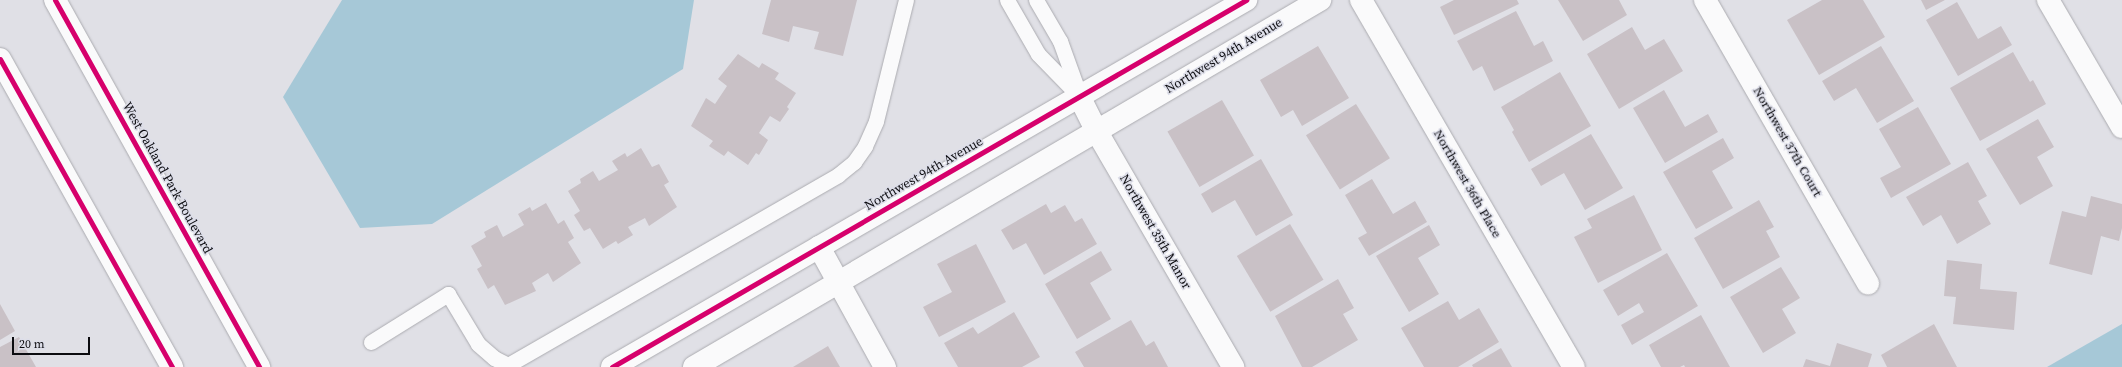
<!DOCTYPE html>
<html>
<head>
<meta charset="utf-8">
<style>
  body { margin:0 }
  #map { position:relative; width:2122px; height:367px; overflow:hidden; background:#e0e0e6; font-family:"Source Serif 4",serif }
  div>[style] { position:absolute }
  .water>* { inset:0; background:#a6c8d7 }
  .building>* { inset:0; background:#c9c1c6; transform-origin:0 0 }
  .roads { filter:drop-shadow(0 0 1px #ababb0) drop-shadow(0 0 1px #ababb0) }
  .lane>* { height:15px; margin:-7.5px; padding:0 7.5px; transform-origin:7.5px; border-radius:7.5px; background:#fafafb }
  .street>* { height:22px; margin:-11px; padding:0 11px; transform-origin:11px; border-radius:11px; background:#fafafb }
  .secondary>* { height:22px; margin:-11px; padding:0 11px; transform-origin:11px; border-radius:11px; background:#fafafb }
  .primary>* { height:22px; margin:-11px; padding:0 11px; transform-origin:11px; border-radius:11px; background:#fafafb }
  .cycleway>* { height:5px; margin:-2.5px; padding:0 2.5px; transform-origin:2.5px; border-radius:2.5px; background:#d6006c }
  span { translate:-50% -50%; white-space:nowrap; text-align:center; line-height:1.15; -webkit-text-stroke:3px #dddee9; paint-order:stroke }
  .street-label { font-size:13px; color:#0c0c10 }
  .scale { position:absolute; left:12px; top:337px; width:78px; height:18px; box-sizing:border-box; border:2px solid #0c0c10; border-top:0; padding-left:5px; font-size:12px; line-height:14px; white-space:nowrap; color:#0c0c10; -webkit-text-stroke:3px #dddee9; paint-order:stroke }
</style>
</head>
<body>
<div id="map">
  <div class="water">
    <div style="clip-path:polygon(342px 0,694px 0,683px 69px,432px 224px,360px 228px,283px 97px)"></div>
    <div style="clip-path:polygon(2122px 324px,2122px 367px,2047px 367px)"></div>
  </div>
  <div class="building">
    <div style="clip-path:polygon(771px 0,857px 0,843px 56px,814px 49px,819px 32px,793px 26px,789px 42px,762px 34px)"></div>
    <div style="clip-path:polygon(1454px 0,1517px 0,1519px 4px,1454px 35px,1440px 7px)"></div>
    <div style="clip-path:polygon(1558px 0,1619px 0,1627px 15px,1583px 41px)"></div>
    <div style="clip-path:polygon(1822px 0,1863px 0,1885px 37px,1819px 75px,1787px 20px)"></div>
    <div style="clip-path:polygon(1921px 0,1945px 0,1926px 10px)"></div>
    <div style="clip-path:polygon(1957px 2px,1978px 39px,2001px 26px,2012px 45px,1958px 76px,1926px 20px)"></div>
    <div style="clip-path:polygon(1516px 11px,1534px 46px,1543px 41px,1553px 61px,1494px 91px,1482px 66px,1473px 71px,1457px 41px)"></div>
    <div style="clip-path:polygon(1632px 27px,1645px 50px,1664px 39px,1683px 71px,1619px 109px,1587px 54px)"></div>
    <div style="clip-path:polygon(1318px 46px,1349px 98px,1302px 126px,1293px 110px,1281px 117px,1260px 80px)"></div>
    <div style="clip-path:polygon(1881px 46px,1914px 101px,1877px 123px,1856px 88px,1834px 101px,1822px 81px)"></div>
    <div style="clip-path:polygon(2013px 52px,2030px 82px,2033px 80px,2046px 104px,1980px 141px,1950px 88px)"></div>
    <div style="clip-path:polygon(738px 54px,759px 68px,762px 63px,779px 73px,775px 79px,796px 93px,787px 107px,789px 109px,780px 122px,770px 116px,759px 133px,768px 140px,759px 155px,756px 153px,748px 165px,728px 151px,724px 156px,709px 146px,713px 141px,691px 126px,706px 98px,715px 104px,727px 86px,718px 79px)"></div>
    <div style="clip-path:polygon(1560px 72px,1591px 126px,1529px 162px,1512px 132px,1514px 130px,1501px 107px)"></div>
    <div style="clip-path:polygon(1664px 90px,1685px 127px,1708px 114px,1718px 132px,1665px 163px,1633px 108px)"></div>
    <div style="left:1222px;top:100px;width:64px;height:63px;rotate:60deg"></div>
    <div style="left:1356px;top:104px;width:64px;height:59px;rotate:58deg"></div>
    <div style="clip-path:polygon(1918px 107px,1951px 164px,1891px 198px,1880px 178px,1901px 167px,1879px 129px)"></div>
    <div style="clip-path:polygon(2038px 119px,2054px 147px,2037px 157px,2053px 186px,2020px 205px,1986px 149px)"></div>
    <div style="clip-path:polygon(1591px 134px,1623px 188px,1585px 210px,1564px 173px,1541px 186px,1531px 169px)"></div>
    <div style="clip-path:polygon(1723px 138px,1734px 158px,1712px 171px,1733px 208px,1696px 229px,1663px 172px)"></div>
    <div style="clip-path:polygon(641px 148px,652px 167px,659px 164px,669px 182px,664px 185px,677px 207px,649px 226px,645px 218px,628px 227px,633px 235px,618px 244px,616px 241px,603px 249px,590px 228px,584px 231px,574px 215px,580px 211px,568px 191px,581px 183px,580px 179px,593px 171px,599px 181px,618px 170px,612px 161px,625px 153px,627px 157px)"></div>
    <div style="clip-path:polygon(1261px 159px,1293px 215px,1256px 236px,1235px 200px,1212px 213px,1201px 194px)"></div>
    <div style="clip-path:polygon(1968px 162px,1987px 196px,1978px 201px,1991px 224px,1957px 244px,1941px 215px,1923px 226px,1906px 197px)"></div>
    <div style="clip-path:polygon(1372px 179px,1393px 214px,1415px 201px,1427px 222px,1369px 256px,1358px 238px,1367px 233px,1345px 195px)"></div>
    <div style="clip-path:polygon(1634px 195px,1662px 250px,1598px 283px,1574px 237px,1592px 228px,1587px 219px)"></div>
    <div style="clip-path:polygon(2091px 196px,2122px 204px,2122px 228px,2119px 241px,2101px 236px,2092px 275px,2049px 264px,2062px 211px,2086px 217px)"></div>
    <div style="clip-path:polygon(1759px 200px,1774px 227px,1766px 231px,1780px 257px,1723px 289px,1694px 238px)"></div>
    <div style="clip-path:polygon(546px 203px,558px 224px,564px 220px,574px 238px,568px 242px,581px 263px,553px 282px,548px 273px,532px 283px,536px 291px,505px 305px,494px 285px,488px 289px,477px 269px,482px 266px,471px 246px,486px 237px,484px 232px,497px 225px,503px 237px,524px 225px,518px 214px,530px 207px,532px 211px)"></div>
    <div style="clip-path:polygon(1046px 204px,1051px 213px,1065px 205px,1075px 222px,1082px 218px,1097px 244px,1044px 275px,1026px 243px,1013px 250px,1001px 230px)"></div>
    <div style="left:1290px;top:224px;width:65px;height:62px;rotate:59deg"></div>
    <div style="clip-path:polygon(1429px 225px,1440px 245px,1418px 258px,1439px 294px,1409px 312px,1376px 256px)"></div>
    <div style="clip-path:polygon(976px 244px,1006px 302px,939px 337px,923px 307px,952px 292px,937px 264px)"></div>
    <div style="clip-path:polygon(1101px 251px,1112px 270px,1090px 283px,1111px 319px,1077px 339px,1045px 284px)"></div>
    <div style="clip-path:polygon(1667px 253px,1698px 306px,1632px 345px,1621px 325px,1644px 312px,1639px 303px,1618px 316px,1603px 290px)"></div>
    <div style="clip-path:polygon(1947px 260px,1982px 264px,1980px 289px,2017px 292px,2014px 330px,1953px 324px,1956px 297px,1944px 296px)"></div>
    <div style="clip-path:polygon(1781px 267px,1800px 298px,1782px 309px,1796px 333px,1763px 353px,1730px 297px)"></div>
    <div style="clip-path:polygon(1338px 279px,1354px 308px,1343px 314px,1358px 340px,1312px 367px,1302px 367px,1275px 316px)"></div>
    <div style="clip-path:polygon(1448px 301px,1459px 320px,1479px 308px,1499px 342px,1458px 367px,1424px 367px,1401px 328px)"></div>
    <div style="clip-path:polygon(0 304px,15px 331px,0 340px)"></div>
    <div style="clip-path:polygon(1014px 312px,1040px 357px,1022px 367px,958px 367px,944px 343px,973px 327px,978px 334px)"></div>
    <div style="clip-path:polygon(1701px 315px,1730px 367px,1685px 367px,1684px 365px,1680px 367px,1661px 367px,1649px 345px)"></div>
    <div style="clip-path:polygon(1131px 320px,1146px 346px,1154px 341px,1168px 367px,1084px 367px,1075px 352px)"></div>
    <div style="clip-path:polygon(1934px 324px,1957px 367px,1887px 367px,1881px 355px)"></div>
    <div style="clip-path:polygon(19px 337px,36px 367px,0 367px,0 347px)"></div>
    <div style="clip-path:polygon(1837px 343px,1872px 354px,1868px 367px,1803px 367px,1806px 359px,1830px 366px)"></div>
    <div style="clip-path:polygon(828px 346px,840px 367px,793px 367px)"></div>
    <div style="clip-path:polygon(1501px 348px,1512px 367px,1473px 367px,1472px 365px)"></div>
  </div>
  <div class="roads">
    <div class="lane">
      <div style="left:1007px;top:0;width:62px;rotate:60.1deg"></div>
      <div style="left:1038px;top:54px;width:59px;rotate:45.7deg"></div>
      <div style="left:1036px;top:0;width:48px;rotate:59.7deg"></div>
      <div style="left:1060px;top:41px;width:53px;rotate:70.2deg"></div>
      <div style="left:371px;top:342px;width:91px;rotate:-31.9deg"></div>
      <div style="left:448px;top:294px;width:58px;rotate:59deg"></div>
      <div style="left:478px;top:344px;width:21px;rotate:41deg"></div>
      <div style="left:494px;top:358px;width:16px;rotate:27deg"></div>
      <div style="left:508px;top:365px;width:381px;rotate:-29.9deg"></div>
      <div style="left:838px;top:175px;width:21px;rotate:-39deg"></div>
      <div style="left:854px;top:162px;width:19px;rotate:-55deg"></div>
      <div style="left:865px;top:146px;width:27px;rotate:-66deg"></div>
      <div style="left:876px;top:121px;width:125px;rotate:-76.1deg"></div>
    </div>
    <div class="street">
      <div style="left:1361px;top:0;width:424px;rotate:59.9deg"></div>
      <div style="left:1705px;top:0;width:327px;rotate:60.1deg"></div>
      <div style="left:2048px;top:0;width:147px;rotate:59.8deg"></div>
      <div style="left:1079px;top:96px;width:40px;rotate:63.4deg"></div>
      <div style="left:1097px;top:132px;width:272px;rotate:59.9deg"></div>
      <div style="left:819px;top:247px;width:137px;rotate:61.2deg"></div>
    </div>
    <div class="secondary">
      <div style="left:612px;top:367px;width:733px;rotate:-30.07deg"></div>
      <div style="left:694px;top:367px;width:726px;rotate:-30.38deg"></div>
    </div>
    <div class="primary">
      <div style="left:55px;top:0;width:420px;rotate:60.9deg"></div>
      <div style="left:0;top:59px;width:353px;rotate:60.8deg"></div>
    </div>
  </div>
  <div class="cycleway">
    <div style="left:55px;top:0;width:420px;rotate:60.9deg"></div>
    <div style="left:0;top:59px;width:353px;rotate:60.8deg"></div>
    <div style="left:612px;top:367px;width:733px;rotate:-30.07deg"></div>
  </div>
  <div class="street-label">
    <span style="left:1224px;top:56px;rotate:-31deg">Northwest 94th Avenue</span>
    <span style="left:1787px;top:142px;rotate:60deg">Northwest 37th Court</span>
    <span style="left:924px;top:174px;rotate:-30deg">Northwest 94th Avenue</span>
    <span style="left:167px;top:178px;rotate:61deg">West Oakland Park Boulevard</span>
    <span style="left:1467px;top:184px;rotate:60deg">Northwest 36th Place</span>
    <span style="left:1155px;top:232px;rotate:60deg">Northwest 35th Manor</span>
  </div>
  <div class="scale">20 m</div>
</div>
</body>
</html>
